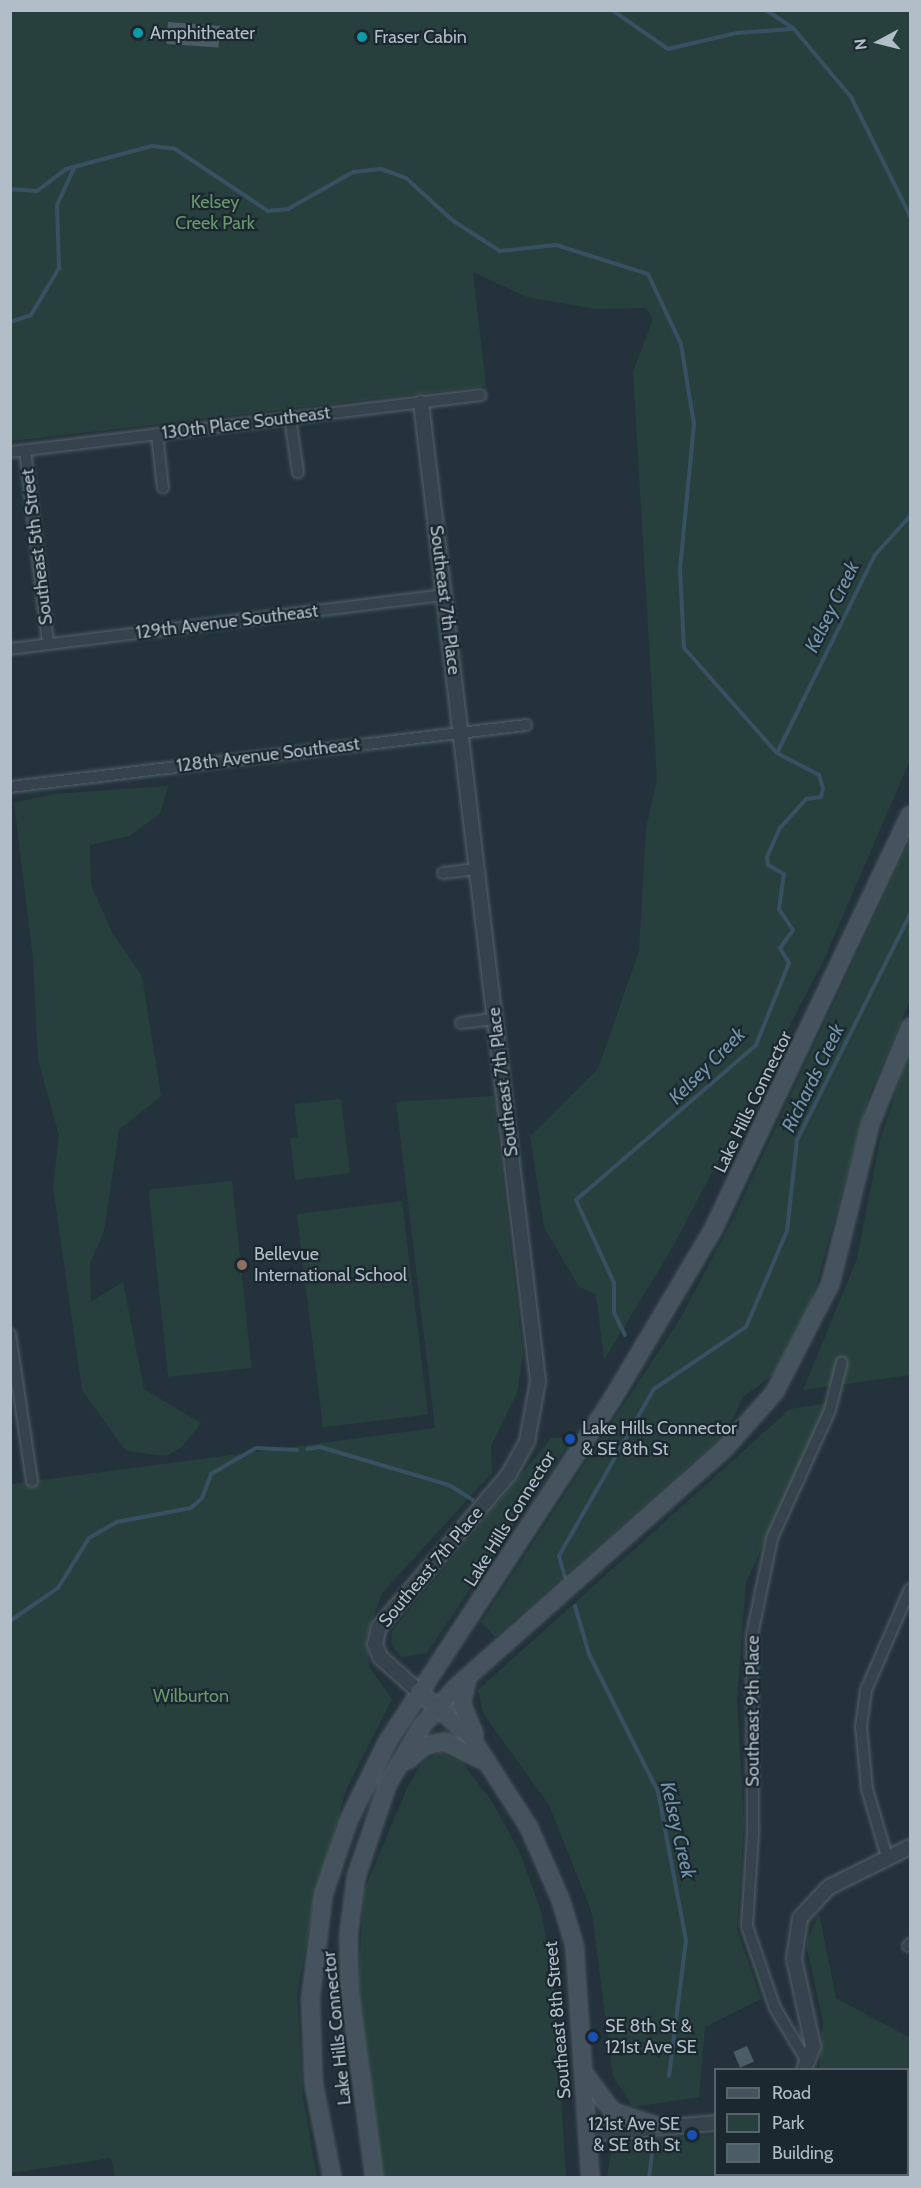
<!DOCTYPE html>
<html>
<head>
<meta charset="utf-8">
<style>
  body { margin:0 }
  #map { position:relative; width:921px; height:2188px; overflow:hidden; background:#23323b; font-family:Cabin,sans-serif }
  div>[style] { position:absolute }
  .green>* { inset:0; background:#28403d; transform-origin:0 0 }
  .stream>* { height:4px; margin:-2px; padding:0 2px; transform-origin:2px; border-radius:2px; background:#375162 }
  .building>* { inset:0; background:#4c5c67; transform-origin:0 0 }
  .roads { filter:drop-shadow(0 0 2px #556169) drop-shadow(0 0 2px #556169) }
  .minor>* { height:10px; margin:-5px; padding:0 5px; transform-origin:5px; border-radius:5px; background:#37434c }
  .tertiary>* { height:14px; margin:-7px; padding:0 7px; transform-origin:7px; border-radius:7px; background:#37434c }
  .secondary>* { height:15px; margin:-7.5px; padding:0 7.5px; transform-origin:7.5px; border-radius:7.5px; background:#45535f }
  .dots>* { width:16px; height:16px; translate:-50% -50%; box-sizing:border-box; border:3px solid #1c2830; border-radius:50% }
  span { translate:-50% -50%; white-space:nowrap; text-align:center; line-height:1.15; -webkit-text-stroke:4.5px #1c2830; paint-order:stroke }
  .poi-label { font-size:18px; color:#b2bec7 }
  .left { translate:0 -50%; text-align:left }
  .right { translate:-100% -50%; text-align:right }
  .park-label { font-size:18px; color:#6a986c }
  .street-label { font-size:18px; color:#b2bec7 }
  .water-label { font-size:20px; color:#7395aa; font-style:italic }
  .frame { position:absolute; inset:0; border:12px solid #b2bec7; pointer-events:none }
  .legend { position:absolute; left:714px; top:2068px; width:195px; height:108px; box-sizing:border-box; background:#1c2830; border:2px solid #58646c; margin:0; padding:8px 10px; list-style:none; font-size:18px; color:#b2bec7 }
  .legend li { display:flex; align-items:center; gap:12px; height:30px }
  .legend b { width:30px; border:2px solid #58646c }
  .north { position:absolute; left:849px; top:12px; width:60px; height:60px; -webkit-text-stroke:4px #1c2830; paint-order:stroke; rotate:263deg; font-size:16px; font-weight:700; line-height:24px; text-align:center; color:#b2bec7 }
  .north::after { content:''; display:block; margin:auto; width:21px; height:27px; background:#b2bec7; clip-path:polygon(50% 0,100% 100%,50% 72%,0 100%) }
</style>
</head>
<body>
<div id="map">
  <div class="green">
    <div style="clip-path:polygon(10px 11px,910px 11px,910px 760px,823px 962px,671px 1250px,604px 1360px,596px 1294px,579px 1287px,544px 1227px,530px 1136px,598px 1069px,639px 951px,646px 828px,657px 780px,633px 372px,653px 319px,646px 308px,595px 309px,527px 297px,473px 272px,486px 386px,11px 441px)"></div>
    <div style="clip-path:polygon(168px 786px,160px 814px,129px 836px,90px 845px,91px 885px,113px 934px,142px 976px,161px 1096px,119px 1130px,104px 1232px,90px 1263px,91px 1302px,123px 1282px,144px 1389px,201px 1423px,182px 1447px,166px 1456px,126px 1451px,82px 1390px,53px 1187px,59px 1135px,38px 1060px,33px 959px,14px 803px,52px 794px)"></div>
    <div style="clip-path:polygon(910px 840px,910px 1001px,869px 1096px,812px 1300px,774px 1374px,743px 1397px,726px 1433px,495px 1637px,481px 1622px,680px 1319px,734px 1217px)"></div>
    <div style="clip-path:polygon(910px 1049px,910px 1375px,803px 1390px,857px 1259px,880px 1140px)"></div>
    <div style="clip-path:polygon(493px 1096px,523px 1354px,517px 1393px,491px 1446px,492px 1473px,382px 1593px,366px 1638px,370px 1668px,392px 1699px,346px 1790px,313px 1908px,297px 1994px,303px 2098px,317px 2177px,115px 2177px,111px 2158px,11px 2173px,11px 1484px,435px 1428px,396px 1102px)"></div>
    <div style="clip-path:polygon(341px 1099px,350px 1173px,295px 1180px,290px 1138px,298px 1137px,294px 1104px)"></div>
    <div style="left:232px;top:1181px;width:188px;height:84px;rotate:84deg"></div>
    <div style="left:402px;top:1201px;width:215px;height:106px;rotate:83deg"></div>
    <div style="clip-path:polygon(828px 1403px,746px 1582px,737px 1700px,744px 1822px,737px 1930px,761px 1999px,705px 2027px,699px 2097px,633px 2107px,613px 2077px,592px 1913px,549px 1805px,483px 1713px,478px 1690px,790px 1409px)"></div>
    <div style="clip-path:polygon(551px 1438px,563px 1438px,566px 1447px,427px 1653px,401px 1657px,391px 1645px,392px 1631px)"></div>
    <div style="clip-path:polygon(440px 1752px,463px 1763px,494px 1805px,520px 1853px,541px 1911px,553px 1974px,566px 2177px,382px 2177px,358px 1989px,364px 1890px,408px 1786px,422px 1763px)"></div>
    <div style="clip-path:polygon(819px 1913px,836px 1998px,910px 2038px,910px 2123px,908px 2070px,819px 2068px,823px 2021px,806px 1944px)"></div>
    <div style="clip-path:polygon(715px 2135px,716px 2174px,822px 2177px,607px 2177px,612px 2148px,624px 2141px)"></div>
  </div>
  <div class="stream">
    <div style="left:612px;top:10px;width:68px;rotate:34.9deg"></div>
    <div style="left:668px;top:49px;width:71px;rotate:-13.1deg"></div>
    <div style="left:737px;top:33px;width:55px;rotate:-4.2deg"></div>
    <div style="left:766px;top:10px;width:34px;rotate:34deg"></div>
    <div style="left:794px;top:29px;width:89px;rotate:50deg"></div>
    <div style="left:851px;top:97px;width:133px;rotate:63.6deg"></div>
    <div style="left:10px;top:189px;width:27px;rotate:4deg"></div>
    <div style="left:37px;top:191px;width:36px;rotate:-37deg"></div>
    <div style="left:66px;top:169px;width:89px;rotate:-15deg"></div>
    <div style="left:152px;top:146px;width:23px;rotate:7deg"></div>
    <div style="left:175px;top:149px;width:112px;rotate:33.7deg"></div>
    <div style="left:268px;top:211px;width:20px;rotate:-6deg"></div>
    <div style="left:288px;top:209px;width:75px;rotate:-29.6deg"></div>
    <div style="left:353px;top:172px;width:28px;rotate:-6deg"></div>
    <div style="left:381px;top:169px;width:27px;rotate:20deg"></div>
    <div style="left:406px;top:178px;width:62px;rotate:42.4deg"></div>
    <div style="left:452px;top:220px;width:57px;rotate:32.9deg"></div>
    <div style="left:500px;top:251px;width:56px;rotate:-6.1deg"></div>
    <div style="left:556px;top:245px;width:96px;rotate:17.5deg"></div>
    <div style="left:648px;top:274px;width:77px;rotate:64.8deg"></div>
    <div style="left:681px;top:344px;width:81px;rotate:80.8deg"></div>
    <div style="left:694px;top:424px;width:146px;rotate:95.5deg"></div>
    <div style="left:680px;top:569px;width:79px;rotate:87.1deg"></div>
    <div style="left:684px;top:648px;width:140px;rotate:48.5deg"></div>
    <div style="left:10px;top:322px;width:22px;rotate:-18deg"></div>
    <div style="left:31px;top:315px;width:55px;rotate:-59.2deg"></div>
    <div style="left:59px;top:268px;width:63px;rotate:-91.8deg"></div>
    <div style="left:57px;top:205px;width:40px;rotate:-65deg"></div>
    <div style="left:625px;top:1335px;width:25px;rotate:-116deg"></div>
    <div style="left:614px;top:1312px;width:29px;rotate:-90deg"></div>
    <div style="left:614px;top:1283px;width:91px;rotate:-114.6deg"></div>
    <div style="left:576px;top:1200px;width:238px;rotate:-40.7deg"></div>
    <div style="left:756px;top:1045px;width:88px;rotate:-68.1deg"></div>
    <div style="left:789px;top:963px;width:17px;rotate:-121deg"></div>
    <div style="left:780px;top:948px;width:22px;rotate:-54deg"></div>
    <div style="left:793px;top:930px;width:25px;rotate:-124deg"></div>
    <div style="left:779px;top:909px;width:35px;rotate:-82deg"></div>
    <div style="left:784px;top:874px;width:18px;rotate:-151deg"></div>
    <div style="left:768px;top:865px;width:8px;rotate:-97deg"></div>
    <div style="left:767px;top:857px;width:32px;rotate:-66deg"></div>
    <div style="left:780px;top:828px;width:39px;rotate:-48deg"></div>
    <div style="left:806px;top:799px;width:15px;rotate:-8deg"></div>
    <div style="left:821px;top:797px;width:9px;rotate:-77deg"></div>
    <div style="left:823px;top:788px;width:14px;rotate:-107deg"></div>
    <div style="left:819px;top:775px;width:47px;rotate:-152.4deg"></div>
    <div style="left:777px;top:753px;width:221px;rotate:-63.7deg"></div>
    <div style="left:875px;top:555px;width:52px;rotate:-48.1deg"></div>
    <div style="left:307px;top:1449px;width:13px;rotate:-9deg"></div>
    <div style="left:320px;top:1447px;width:134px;rotate:16.4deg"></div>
    <div style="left:449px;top:1485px;width:28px;rotate:32deg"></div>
    <div style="left:565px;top:1577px;width:22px;rotate:-106deg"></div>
    <div style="left:559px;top:1556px;width:192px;rotate:-60.4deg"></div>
    <div style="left:654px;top:1389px;width:111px;rotate:-34deg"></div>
    <div style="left:746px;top:1327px;width:104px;rotate:-66.9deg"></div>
    <div style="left:787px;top:1231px;width:92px;rotate:-83.7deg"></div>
    <div style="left:797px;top:1140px;width:253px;rotate:-63.4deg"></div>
    <div style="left:575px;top:1606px;width:50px;rotate:73.7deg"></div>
    <div style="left:589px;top:1654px;width:154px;rotate:63.4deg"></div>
    <div style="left:658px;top:1792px;width:151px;rotate:79.3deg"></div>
    <div style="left:686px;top:1940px;width:137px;rotate:97.1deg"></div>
    <div style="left:10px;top:1621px;width:58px;rotate:-34.5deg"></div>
    <div style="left:58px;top:1588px;width:59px;rotate:-58.2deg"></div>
    <div style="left:89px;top:1538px;width:32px;rotate:-30deg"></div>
    <div style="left:117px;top:1522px;width:75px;rotate:-10.7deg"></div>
    <div style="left:191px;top:1508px;width:15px;rotate:-42deg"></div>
    <div style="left:202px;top:1498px;width:26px;rotate:-69deg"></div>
    <div style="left:211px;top:1474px;width:52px;rotate:-30deg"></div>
    <div style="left:256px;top:1448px;width:41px;rotate:2.8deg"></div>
    <div style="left:649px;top:2178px;width:25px;rotate:-83deg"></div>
  </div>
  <div class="building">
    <div style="left:168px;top:22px;width:52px;height:22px;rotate:4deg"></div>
    <div style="left:747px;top:2046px;width:17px;height:15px;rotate:66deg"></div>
  </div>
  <div class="roads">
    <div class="minor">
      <div style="left:290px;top:418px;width:55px;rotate:81.6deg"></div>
      <div style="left:157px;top:434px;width:54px;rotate:83.7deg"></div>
      <div style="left:25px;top:450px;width:195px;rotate:83.2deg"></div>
      <div style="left:10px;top:452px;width:474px;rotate:-6.9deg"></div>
      <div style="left:10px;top:649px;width:437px;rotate:-7.1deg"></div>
      <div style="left:10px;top:787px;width:520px;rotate:-6.85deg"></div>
      <div style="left:443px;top:873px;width:34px;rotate:-7deg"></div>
      <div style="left:461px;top:1023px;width:35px;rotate:-7deg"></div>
      <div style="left:10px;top:1334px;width:149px;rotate:81.5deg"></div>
      <div style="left:887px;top:1857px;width:71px;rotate:-106.4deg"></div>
      <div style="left:867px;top:1789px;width:63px;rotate:-95.4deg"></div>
      <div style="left:861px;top:1726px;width:36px;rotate:-82deg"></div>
      <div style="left:866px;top:1690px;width:110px;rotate:-66.5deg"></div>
      <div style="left:908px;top:1946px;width:3px;rotate:-45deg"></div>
      <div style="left:808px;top:2063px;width:64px;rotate:-121deg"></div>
      <div style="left:775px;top:2008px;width:87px;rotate:-108.9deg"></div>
      <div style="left:747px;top:1926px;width:92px;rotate:-86.3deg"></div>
      <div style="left:753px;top:1834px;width:199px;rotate:-90.3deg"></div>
      <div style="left:752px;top:1635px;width:99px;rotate:-78.3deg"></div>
      <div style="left:772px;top:1538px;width:141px;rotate:-65.6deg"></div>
      <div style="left:830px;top:1410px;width:49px;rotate:-76deg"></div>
    </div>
    <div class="tertiary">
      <div style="left:418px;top:1691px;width:51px;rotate:-138.2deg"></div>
      <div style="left:380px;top:1657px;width:14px;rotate:-111deg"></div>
      <div style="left:375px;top:1644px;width:17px;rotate:-77deg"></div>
      <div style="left:379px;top:1627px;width:201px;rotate:-49.6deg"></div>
      <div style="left:509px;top:1474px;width:38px;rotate:-61deg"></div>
      <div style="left:527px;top:1441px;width:61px;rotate:-79.6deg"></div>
      <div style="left:538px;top:1381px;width:985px;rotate:-96.82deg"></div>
      <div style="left:804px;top:2070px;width:26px;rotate:-69deg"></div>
      <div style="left:813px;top:2046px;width:89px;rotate:-102.3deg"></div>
      <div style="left:794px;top:1959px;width:41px;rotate:-81.7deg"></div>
      <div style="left:800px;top:1918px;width:42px;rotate:-46.9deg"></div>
      <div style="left:829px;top:1887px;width:90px;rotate:-26.3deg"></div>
      <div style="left:587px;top:2134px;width:129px;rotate:-4.9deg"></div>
    </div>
    <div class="secondary">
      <div style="left:467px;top:1677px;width:27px;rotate:103deg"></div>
      <div style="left:461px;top:1703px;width:33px;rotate:67deg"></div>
      <div style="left:418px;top:1691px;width:69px;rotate:40.9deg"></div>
      <div style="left:470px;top:1736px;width:107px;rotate:57.2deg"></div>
      <div style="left:528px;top:1826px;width:80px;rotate:66.3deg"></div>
      <div style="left:560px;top:1899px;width:48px;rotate:73.1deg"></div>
      <div style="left:574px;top:1945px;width:234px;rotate:86.1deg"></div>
      <div style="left:407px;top:1760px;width:23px;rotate:-40deg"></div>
      <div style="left:425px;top:1745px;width:19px;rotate:-12deg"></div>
      <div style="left:444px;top:1741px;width:40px;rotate:26.6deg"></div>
      <div style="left:586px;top:2076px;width:44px;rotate:53.4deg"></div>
      <div style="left:612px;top:2111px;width:48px;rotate:18.1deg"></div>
      <div style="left:332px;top:2178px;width:98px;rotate:-101.2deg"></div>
      <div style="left:313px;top:2082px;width:84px;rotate:-92deg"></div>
      <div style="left:310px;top:1998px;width:105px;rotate:-82.9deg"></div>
      <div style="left:323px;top:1894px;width:78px;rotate:-71.3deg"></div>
      <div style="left:348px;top:1820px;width:88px;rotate:-63.7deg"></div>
      <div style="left:387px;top:1741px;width:408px;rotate:-56.7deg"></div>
      <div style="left:611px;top:1400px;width:200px;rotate:-59.3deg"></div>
      <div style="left:713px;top:1228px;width:458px;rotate:-64.6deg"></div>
      <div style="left:374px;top:2178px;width:189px;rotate:-97.6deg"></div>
      <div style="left:349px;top:1991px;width:57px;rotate:-91deg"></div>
      <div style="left:348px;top:1934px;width:60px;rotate:-82.3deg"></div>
      <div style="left:356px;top:1875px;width:96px;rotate:-71.2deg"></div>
      <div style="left:387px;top:1784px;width:67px;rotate:-59.6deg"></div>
      <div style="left:421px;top:1726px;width:52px;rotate:-48.9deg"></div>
      <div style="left:455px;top:1687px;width:361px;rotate:-41.6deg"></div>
      <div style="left:725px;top:1447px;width:74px;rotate:-48.3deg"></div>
      <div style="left:774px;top:1392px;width:123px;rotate:-62.8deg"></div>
      <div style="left:830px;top:1283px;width:165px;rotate:-76deg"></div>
      <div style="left:870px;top:1123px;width:105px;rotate:-67.6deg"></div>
    </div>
  </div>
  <div class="dots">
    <div style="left:138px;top:33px;background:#0f9aa8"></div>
    <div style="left:362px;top:37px;background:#0f9aa8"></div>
    <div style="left:242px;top:1265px;background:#8d6e63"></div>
    <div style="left:570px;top:1439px;background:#1a4fb4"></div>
    <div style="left:593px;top:2037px;background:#1a4fb4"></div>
    <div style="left:692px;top:2135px;background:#1a4fb4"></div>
  </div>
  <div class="poi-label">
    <span class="left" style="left:150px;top:33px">Amphitheater</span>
    <span class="left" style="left:374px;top:37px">Fraser Cabin</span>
    <span class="left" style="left:254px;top:1265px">Bellevue<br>International School</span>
    <span class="left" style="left:582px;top:1439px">Lake Hills Connector<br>&amp; SE 8th St</span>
    <span class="left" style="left:605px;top:2037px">SE 8th St &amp;<br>121st Ave SE</span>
    <span class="right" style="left:680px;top:2135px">121st Ave SE<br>&amp; SE 8th St</span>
  </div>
  <div class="park-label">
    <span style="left:215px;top:213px">Kelsey<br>Creek Park</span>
    <span style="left:191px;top:1696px">Wilburton</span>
  </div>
  <div class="street-label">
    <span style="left:246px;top:423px;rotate:-7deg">130th Place Southeast</span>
    <span style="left:37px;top:547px;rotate:-97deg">Southeast 5th Street</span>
    <span style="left:445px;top:600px;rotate:83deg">Southeast 7th Place</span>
    <span style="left:227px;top:622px;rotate:-7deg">129th Avenue Southeast</span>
    <span style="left:268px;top:755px;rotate:-7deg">128th Avenue Southeast</span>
    <span style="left:503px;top:1082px;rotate:-97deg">Southeast 7th Place</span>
    <span style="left:753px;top:1102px;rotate:-64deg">Lake Hills Connector</span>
    <span style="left:510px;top:1519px;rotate:-58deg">Lake Hills Connector</span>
    <span style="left:431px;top:1567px;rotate:-50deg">Southeast 7th Place</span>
    <span style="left:753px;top:1711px;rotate:-90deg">Southeast 9th Place</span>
    <span style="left:558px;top:2020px;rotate:-95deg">Southeast 8th Street</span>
    <span style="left:337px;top:2028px;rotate:-96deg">Lake Hills Connector</span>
  </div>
  <div class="water-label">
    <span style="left:832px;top:607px;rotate:-64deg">Kelsey Creek</span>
    <span style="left:707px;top:1066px;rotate:-45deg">Kelsey Creek</span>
    <span style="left:813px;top:1078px;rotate:-64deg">Richards Creek</span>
    <span style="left:678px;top:1830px;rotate:77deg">Kelsey Creek</span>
  </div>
  <div class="frame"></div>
  <ul class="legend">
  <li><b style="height:8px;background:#45535f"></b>Road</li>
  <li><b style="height:16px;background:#28403d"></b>Park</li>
  <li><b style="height:16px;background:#4c5c67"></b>Building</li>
  </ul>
  <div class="north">N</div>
</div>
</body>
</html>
